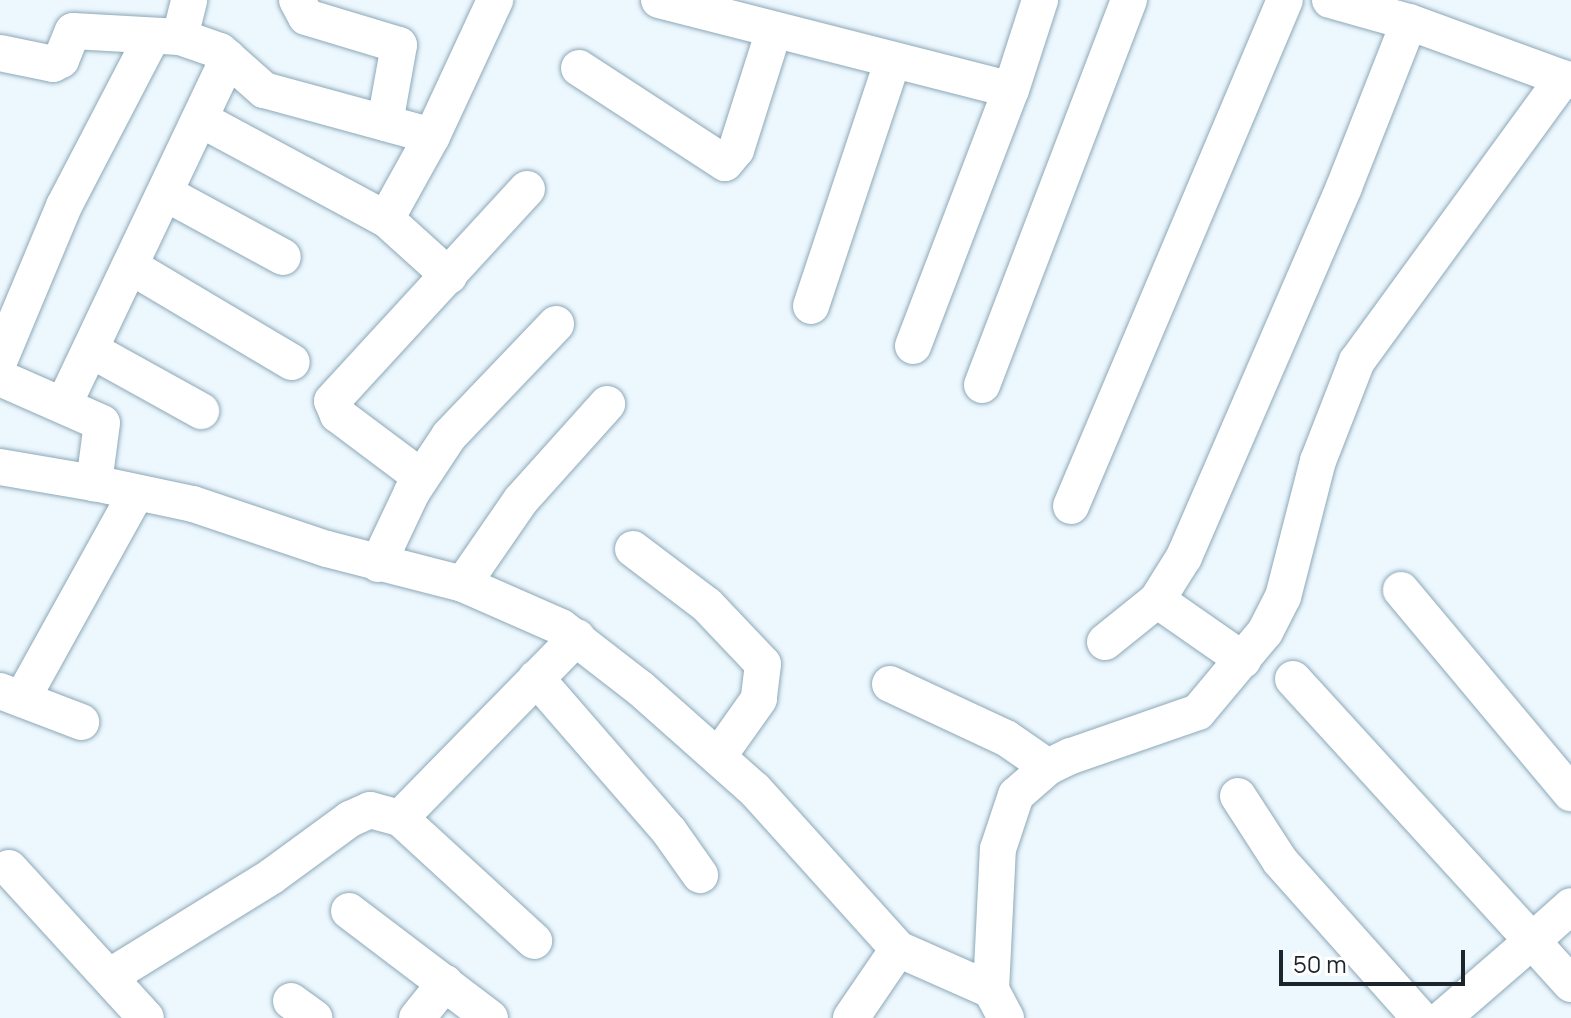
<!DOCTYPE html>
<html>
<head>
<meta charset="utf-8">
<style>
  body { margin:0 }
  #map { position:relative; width:1571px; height:1018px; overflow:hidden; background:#ecf7fe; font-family:Manrope,sans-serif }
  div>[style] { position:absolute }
  .roads { filter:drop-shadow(0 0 2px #8da8b7) drop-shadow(0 0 2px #8da8b7) }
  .minor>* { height:36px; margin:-18px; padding:0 18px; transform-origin:18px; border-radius:18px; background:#fff }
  span { translate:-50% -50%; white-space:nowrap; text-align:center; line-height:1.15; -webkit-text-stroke:8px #fff; paint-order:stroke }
  .scale { position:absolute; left:1279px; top:950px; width:186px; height:36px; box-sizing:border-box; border:4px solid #1b252b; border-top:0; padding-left:10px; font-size:24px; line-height:28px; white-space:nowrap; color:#1b252b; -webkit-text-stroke:6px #fff; paint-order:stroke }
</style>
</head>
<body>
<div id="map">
  <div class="roads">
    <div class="minor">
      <div style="left:297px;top:0;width:19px;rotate:62deg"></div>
      <div style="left:306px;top:17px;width:97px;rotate:16.8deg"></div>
      <div style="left:399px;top:45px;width:79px;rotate:100.2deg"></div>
      <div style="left:659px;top:0;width:363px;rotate:14.3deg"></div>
      <div style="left:1011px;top:90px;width:95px;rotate:-72.1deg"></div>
      <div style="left:1330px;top:0;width:82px;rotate:15.6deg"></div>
      <div style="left:1409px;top:22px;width:172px;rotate:20deg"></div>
      <div style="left:180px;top:37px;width:42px;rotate:19.3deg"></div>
      <div style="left:220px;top:51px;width:59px;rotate:41.6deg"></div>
      <div style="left:264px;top:90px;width:174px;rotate:15.3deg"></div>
      <div style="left:0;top:53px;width:54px;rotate:11.7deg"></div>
      <div style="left:53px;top:64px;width:9px;rotate:-27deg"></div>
      <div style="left:61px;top:60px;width:31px;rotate:-68deg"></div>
      <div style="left:73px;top:31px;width:107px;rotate:3.2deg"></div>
      <div style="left:180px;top:37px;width:38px;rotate:-76deg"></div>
      <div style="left:579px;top:68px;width:174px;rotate:33.1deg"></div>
      <div style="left:725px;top:163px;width:17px;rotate:-50deg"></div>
      <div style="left:736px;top:150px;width:126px;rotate:-72.4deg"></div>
      <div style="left:200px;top:119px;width:211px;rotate:28.3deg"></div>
      <div style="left:386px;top:219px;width:85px;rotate:42.1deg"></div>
      <div style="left:165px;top:193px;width:134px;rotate:28.5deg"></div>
      <div style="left:386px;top:219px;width:95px;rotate:-61deg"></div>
      <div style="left:432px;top:136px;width:150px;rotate:-65.1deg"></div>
      <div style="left:130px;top:266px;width:188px;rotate:30.7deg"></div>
      <div style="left:811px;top:306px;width:259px;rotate:-71.6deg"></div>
      <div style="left:913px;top:346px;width:274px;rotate:-69.1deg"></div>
      <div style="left:91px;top:350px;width:126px;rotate:29deg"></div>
      <div style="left:0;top:359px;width:166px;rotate:-67.3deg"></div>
      <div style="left:64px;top:206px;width:188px;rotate:-62.5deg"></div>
      <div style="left:0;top:378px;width:111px;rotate:23.8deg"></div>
      <div style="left:102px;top:423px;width:61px;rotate:97.6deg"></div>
      <div style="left:94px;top:483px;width:101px;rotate:12deg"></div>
      <div style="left:193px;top:504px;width:141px;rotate:18.6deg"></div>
      <div style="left:327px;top:549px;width:140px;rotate:14.4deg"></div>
      <div style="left:463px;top:584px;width:107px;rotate:23.7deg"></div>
      <div style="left:561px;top:627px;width:100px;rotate:37.7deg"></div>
      <div style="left:640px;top:688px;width:154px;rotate:41.6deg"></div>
      <div style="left:755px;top:790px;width:214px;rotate:48deg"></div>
      <div style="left:898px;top:949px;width:102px;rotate:23.8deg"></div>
      <div style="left:982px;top:385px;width:412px;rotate:-69.1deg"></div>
      <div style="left:64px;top:404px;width:383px;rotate:-64.6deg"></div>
      <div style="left:0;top:467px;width:95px;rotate:9.7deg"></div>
      <div style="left:421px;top:477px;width:104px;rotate:-143.2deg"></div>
      <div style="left:338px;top:415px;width:15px;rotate:-113deg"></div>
      <div style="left:332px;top:401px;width:288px;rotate:-47.4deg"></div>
      <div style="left:1071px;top:506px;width:549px;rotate:-67.08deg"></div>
      <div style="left:633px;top:549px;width:93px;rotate:37.1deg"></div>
      <div style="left:707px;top:605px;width:81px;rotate:46.5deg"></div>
      <div style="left:763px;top:664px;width:35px;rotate:97deg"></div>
      <div style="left:759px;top:699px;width:71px;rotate:125.3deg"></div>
      <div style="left:378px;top:564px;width:80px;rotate:-64.7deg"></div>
      <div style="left:412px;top:492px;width:67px;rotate:-56.5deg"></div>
      <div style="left:449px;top:436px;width:155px;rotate:-46.3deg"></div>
      <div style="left:463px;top:584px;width:102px;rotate:-55.4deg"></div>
      <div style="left:521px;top:500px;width:129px;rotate:-48.1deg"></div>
      <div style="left:1401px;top:590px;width:265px;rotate:50.1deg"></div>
      <div style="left:1157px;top:600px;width:105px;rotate:34.9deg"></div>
      <div style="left:1105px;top:642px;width:67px;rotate:-38.9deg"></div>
      <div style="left:1157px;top:600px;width:51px;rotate:-57.9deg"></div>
      <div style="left:1184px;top:557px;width:403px;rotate:-66.6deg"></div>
      <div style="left:1344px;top:187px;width:177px;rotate:-68.5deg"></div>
      <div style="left:536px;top:678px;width:203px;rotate:49deg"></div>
      <div style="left:669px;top:831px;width:54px;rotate:54.8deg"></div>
      <div style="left:1293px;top:679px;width:355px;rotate:47.6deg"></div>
      <div style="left:1532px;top:941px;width:52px;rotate:-41.9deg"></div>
      <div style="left:890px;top:684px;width:128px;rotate:25deg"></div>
      <div style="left:1006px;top:738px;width:51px;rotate:34.6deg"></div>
      <div style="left:0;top:691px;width:87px;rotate:20.9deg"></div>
      <div style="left:22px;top:699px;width:235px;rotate:-61deg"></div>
      <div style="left:1238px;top:796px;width:77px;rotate:57.1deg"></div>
      <div style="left:1280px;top:861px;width:210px;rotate:48.3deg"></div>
      <div style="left:400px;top:818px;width:182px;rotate:42.5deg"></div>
      <div style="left:9px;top:868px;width:203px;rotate:47.6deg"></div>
      <div style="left:349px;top:911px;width:177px;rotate:37.2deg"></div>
      <div style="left:112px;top:975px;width:188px;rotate:-31.7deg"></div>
      <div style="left:272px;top:876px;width:97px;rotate:-36.2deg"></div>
      <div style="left:350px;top:819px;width:22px;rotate:-24deg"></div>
      <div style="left:370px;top:810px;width:31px;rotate:15deg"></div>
      <div style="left:400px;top:818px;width:253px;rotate:-45.6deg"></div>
      <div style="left:291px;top:1001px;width:29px;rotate:36deg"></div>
      <div style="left:417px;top:1018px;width:45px;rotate:-51.3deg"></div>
      <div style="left:851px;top:1018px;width:83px;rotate:-55.7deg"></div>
      <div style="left:1006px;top:1018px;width:32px;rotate:-118deg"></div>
      <div style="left:991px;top:990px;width:141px;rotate:-87.2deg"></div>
      <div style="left:998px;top:849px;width:57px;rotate:-71.6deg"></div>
      <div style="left:1016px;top:795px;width:43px;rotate:-41.2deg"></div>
      <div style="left:1048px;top:767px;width:25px;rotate:-26deg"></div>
      <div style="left:1071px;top:756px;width:134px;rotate:-19.1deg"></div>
      <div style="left:1198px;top:712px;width:104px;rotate:-50.1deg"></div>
      <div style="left:1265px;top:632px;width:39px;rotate:-63deg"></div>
      <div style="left:1283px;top:597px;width:140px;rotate:-75.6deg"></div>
      <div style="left:1318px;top:461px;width:107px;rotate:-68.7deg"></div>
      <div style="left:1357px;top:361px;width:350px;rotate:-53.9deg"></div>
      <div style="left:1443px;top:1018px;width:118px;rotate:-40.9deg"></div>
      <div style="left:1532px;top:941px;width:58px;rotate:47.8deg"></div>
    </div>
  </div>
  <div class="scale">50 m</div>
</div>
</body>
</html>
